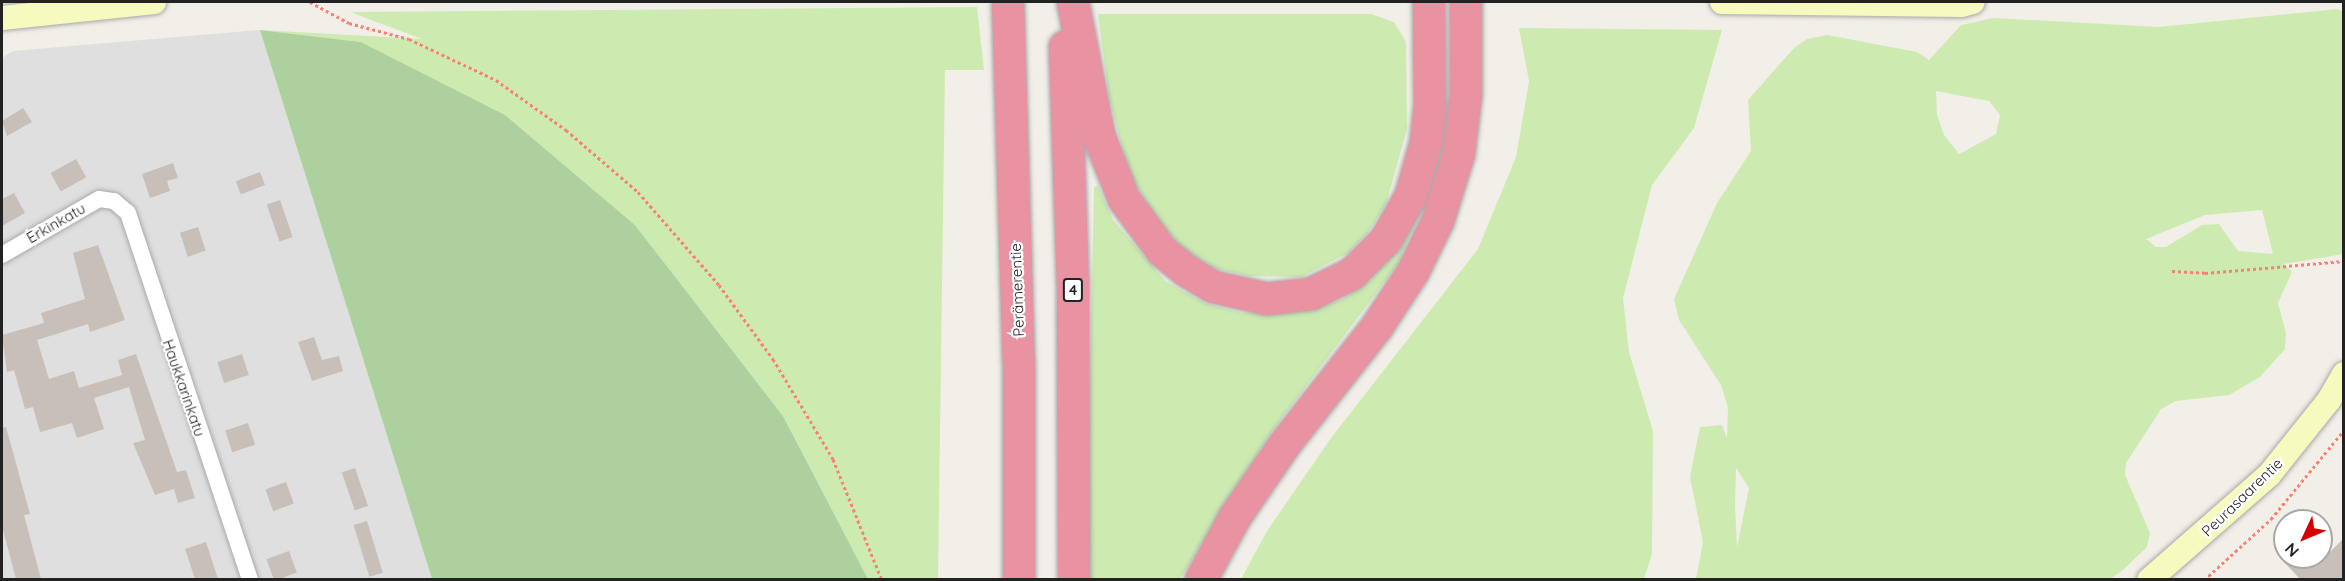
<!DOCTYPE html>
<html>
<head>
<meta charset="utf-8">
<style>
  body { margin:0 }
  #map { position:relative; width:2345px; height:581px; overflow:hidden; background:#f2efe9; font-family:Quicksand,sans-serif }
  div>[style] { position:absolute }
  .residential>* { inset:0; background:#e0dfdf }
  .grass>* { inset:0; background:#cdebb0 }
  .forest>* { inset:0; background:#add19e }
  .building>* { inset:0; background:#c7bfb8; transform-origin:0 0 }
  .path>* { height:3px; margin-top:-1.5px; transform-origin:0; background:repeating-linear-gradient(90deg,#fa8072 0 3px,transparent 0 6px) }
  .roads { filter:drop-shadow(0 0 2px #a9a9a9) drop-shadow(0 0 2px #a9a9a9) }
  .street>* { height:16px; margin:-8px; padding:0 8px; transform-origin:8px; border-radius:8px; background:#fff }
  .secondary>* { height:24px; margin:-12px; padding:0 12px; transform-origin:12px; border-radius:12px; background:#f7fabf }
  .highway>* { height:32px; margin:-16px; padding:0 16px; transform-origin:16px; border-radius:16px; background:#e892a2 }
  span { translate:-50% -50%; white-space:nowrap; text-align:center; line-height:1.15; -webkit-text-stroke:4.5px #fff; paint-order:stroke }
  .shield-label span { padding:2px 4px; background:#fff; border:2px solid; border-radius:4px; -webkit-text-stroke-width:0 }
  .shield-label { font-size:14px; color:#222; font-weight:700 }
  .street-label { font-size:15px; color:#222 }
  .frame { position:absolute; inset:0; border:3px solid #222; pointer-events:none }
  .north { position:absolute; left:2273px; top:509px; width:60px; height:60px; box-sizing:border-box; background:#fff; border:2px solid #a7a7a7; border-radius:50%; rotate:226deg; font-size:16px; font-weight:700; line-height:24px; text-align:center; color:#222 }
  .north::after { content:''; display:block; margin:auto; width:21px; height:27px; background:#d40000; clip-path:polygon(50% 0,100% 100%,50% 72%,0 100%) }
</style>
</head>
<body>
<div id="map">
  <div class="residential">
    <div style="clip-path:polygon(260px 30px,432px 579px,2px 579px,2px 58px,13px 51px)"></div>
  </div>
  <div class="grass">
    <div style="clip-path:polygon(977px 7px,984px 70px,945px 70px,938px 579px,868px 579px,783px 416px,635px 225px,505px 115px,361px 42px,260px 30px,422px 39px,350px 12px)"></div>
    <div style="clip-path:polygon(evenodd,2338px 9px,2344px 13px,2343px 254px,2284px 264px,2292px 272px,2278px 303px,2286px 333px,2285px 349px,2260px 377px,2229px 395px,2176px 401px,2161px 409px,2126px 463px,2125px 475px,2150px 533px,2147px 547px,2123px 570px,2109px 580px,1696px 579px,1703px 542px,1690px 477px,1694px 456px,1700px 427px,1722px 425px,1727px 438px,1728px 408px,1721px 385px,1679px 320px,1674px 299px,1717px 203px,1751px 151px,1748px 100px,1794px 48px,1807px 39px,1827px 35px,1917px 52px,1929px 60px,1961px 25px,1993px 18px,2159px 27px,2338px 9px,1936px 91px,1989px 101px,2000px 115px,1996px 134px,1959px 154px,1944px 135px,1937px 115px,1936px 91px,2338px 9px,2262px 210px,2273px 254px,2238px 251px,2219px 224px,2202px 225px,2166px 247px,2156px 247px,2146px 239px,2205px 215px,2262px 210px,2338px 9px,1736px 468px,1749px 488px,1737px 547px,1735px 506px,1736px 468px)"></div>
    <div style="clip-path:polygon(1098px 14px,1371px 14px,1394px 22px,1406px 42px,1407px 129px,1386px 204px,1368px 232px,1348px 253px,1301px 277px,1249px 276px,1218px 269px,1187px 252px,1156px 219px,1128px 170px,1109px 97px)"></div>
    <div style="clip-path:polygon(1519px 28px,1722px 30px,1694px 128px,1652px 185px,1623px 298px,1629px 352px,1653px 431px,1652px 554px,1644px 579px,1241px 579px,1267px 531px,1331px 438px,1478px 249px,1516px 157px,1529px 81px)"></div>
    <div style="clip-path:polygon(1098px 186px,1113px 220px,1165px 281px,1207px 304px,1242px 313px,1312px 309px,1341px 300px,1372px 279px,1421px 209px,1398px 264px,1270px 434px,1180px 579px,1086px 580px,1094px 187px)"></div>
  </div>
  <div class="forest">
    <div style="clip-path:polygon(260px 30px,361px 42px,505px 115px,635px 225px,783px 416px,868px 579px,432px 579px)"></div>
  </div>
  <div class="building">
    <div style="clip-path:polygon(23px 108px,32px 122px,7px 136px,2px 121px)"></div>
    <div style="left:76px;top:159px;width:21px;height:29px;rotate:61deg"></div>
    <div style="clip-path:polygon(173px 163px,178px 178px,167px 181px,170px 191px,150px 198px,142px 174px)"></div>
    <div style="left:260px;top:172px;width:14px;height:26px;rotate:69deg"></div>
    <div style="clip-path:polygon(14px 193px,25px 213px,2px 226px,2px 199px)"></div>
    <div style="left:280px;top:200px;width:39px;height:14px;rotate:71deg"></div>
    <div style="left:198px;top:227px;width:25px;height:19px;rotate:72deg"></div>
    <div style="clip-path:polygon(98px 245px,125px 320px,90px 332px,88px 324px,37px 340px,49px 379px,74px 371px,79px 388px,122px 375px,118px 360px,136px 354px,177px 472px,186px 470px,195px 498px,178px 503px,174px 489px,155px 495px,133px 443px,145px 440px,129px 387px,94px 398px,104px 429px,77px 438px,72px 423px,40px 432px,33px 407px,25px 409px,14px 370px,7px 372px,2px 335px,44px 323px,41px 313px,85px 299px,73px 253px)"></div>
    <div style="clip-path:polygon(314px 337px,322px 360px,339px 356px,343px 371px,312px 381px,298px 342px)"></div>
    <div style="left:242px;top:354px;width:22px;height:26px;rotate:72deg"></div>
    <div style="left:248px;top:423px;width:23px;height:24px;rotate:72deg"></div>
    <div style="clip-path:polygon(6px 427px,30px 514px,24px 515px,41px 579px,16px 579px,2px 526px,2px 428px)"></div>
    <div style="left:355px;top:468px;width:40px;height:14px;rotate:71deg"></div>
    <div style="left:286px;top:482px;width:23px;height:22px;rotate:70deg"></div>
    <div style="left:367px;top:521px;width:54px;height:14px;rotate:73deg"></div>
    <div style="clip-path:polygon(2343px 539px,2343px 579px,2300px 579px,2279px 557px,2325px 557px)"></div>
    <div style="clip-path:polygon(206px 542px,218px 579px,195px 579px,185px 549px)"></div>
    <div style="left:289px;top:551px;width:23px;height:24px;rotate:70deg"></div>
  </div>
  <div class="path">
    <div style="left:310px;top:2px;width:44px;rotate:28.3deg"></div>
    <div style="left:349px;top:23px;width:62px;rotate:14.9deg"></div>
    <div style="left:409px;top:39px;width:96px;rotate:25.2deg"></div>
    <div style="left:496px;top:80px;width:86px;rotate:35.5deg"></div>
    <div style="left:566px;top:130px;width:95px;rotate:40.7deg"></div>
    <div style="left:638px;top:192px;width:123px;rotate:48.9deg"></div>
    <div style="left:719px;top:285px;width:92px;rotate:53.9deg"></div>
    <div style="left:773px;top:359px;width:117px;rotate:59deg"></div>
    <div style="left:833px;top:459px;width:131px;rotate:68deg"></div>
    <div style="left:2172px;top:271px;width:33px;rotate:3deg"></div>
    <div style="left:2205px;top:273px;width:140px;rotate:-4.9deg"></div>
    <div style="left:2204px;top:580px;width:91px;rotate:-42.3deg"></div>
    <div style="left:2271px;top:519px;width:115px;rotate:-50.6deg"></div>
  </div>
  <div class="roads">
    <div class="street">
      <div style="left:2px;top:255px;width:112px;rotate:-30deg"></div>
      <div style="left:99px;top:199px;width:15px;rotate:8deg"></div>
      <div style="left:114px;top:201px;width:18px;rotate:41deg"></div>
      <div style="left:128px;top:213px;width:387px;rotate:71.6deg"></div>
    </div>
    <div class="secondary">
      <div style="left:1722px;top:2px;width:239px;rotate:0.7deg"></div>
      <div style="left:1961px;top:5px;width:12px;rotate:-14deg"></div>
      <div style="left:2px;top:18px;width:153px;rotate:-6deg"></div>
      <div style="left:2149px;top:580px;width:159px;rotate:-41.2deg"></div>
      <div style="left:2269px;top:475px;width:96px;rotate:-51.3deg"></div>
      <div style="left:2329px;top:400px;width:30px;rotate:-60deg"></div>
    </div>
    <div class="highway">
      <div style="left:1008px;top:2px;width:362px;rotate:88.3deg"></div>
      <div style="left:1019px;top:364px;width:216px;rotate:90deg"></div>
      <div style="left:1073px;top:2px;width:136px;rotate:79deg"></div>
      <div style="left:1099px;top:136px;width:68px;rotate:68.4deg"></div>
      <div style="left:1124px;top:199px;width:64px;rotate:53.8deg"></div>
      <div style="left:1162px;top:251px;width:32px;rotate:39deg"></div>
      <div style="left:1187px;top:271px;width:31px;rotate:31deg"></div>
      <div style="left:1214px;top:287px;width:54px;rotate:12.8deg"></div>
      <div style="left:1267px;top:299px;width:44px;rotate:-6.5deg"></div>
      <div style="left:1311px;top:294px;width:46px;rotate:-26deg"></div>
      <div style="left:1352px;top:274px;width:48px;rotate:-45deg"></div>
      <div style="left:1386px;top:240px;width:51px;rotate:-60.4deg"></div>
      <div style="left:1411px;top:196px;width:55px;rotate:-74.2deg"></div>
      <div style="left:1426px;top:143px;width:38px;rotate:-84deg"></div>
      <div style="left:1430px;top:105px;width:103px;rotate:-90.6deg"></div>
      <div style="left:1065px;top:47px;width:235px;rotate:88.1deg"></div>
      <div style="left:1073px;top:282px;width:298px;rotate:89.8deg"></div>
      <div style="left:1201px;top:580px;width:72px;rotate:-61.6deg"></div>
      <div style="left:1235px;top:517px;width:88px;rotate:-55.6deg"></div>
      <div style="left:1285px;top:444px;width:149px;rotate:-51.8deg"></div>
      <div style="left:1377px;top:327px;width:66px;rotate:-56.8deg"></div>
      <div style="left:1413px;top:272px;width:57px;rotate:-63.9deg"></div>
      <div style="left:1438px;top:221px;width:71px;rotate:-72.8deg"></div>
      <div style="left:1459px;top:153px;width:59px;rotate:-83.2deg"></div>
      <div style="left:1466px;top:94px;width:92px;rotate:-90deg"></div>
    </div>
  </div>
  <div class="shield-label">
    <span style="left:1073px;top:290px">4</span>
  </div>
  <div class="street-label">
    <span style="left:56px;top:223px;rotate:-30deg">Erkinkatu</span>
    <span style="left:1017px;top:290px;rotate:-92deg">Perämerentie</span>
    <span style="left:184px;top:388px;rotate:71deg">Haukkarinkatu</span>
    <span style="left:2242px;top:497px;rotate:-44deg">Peurasaarentie</span>
  </div>
  <div class="frame"></div>
  <div class="north">N</div>
</div>
</body>
</html>
